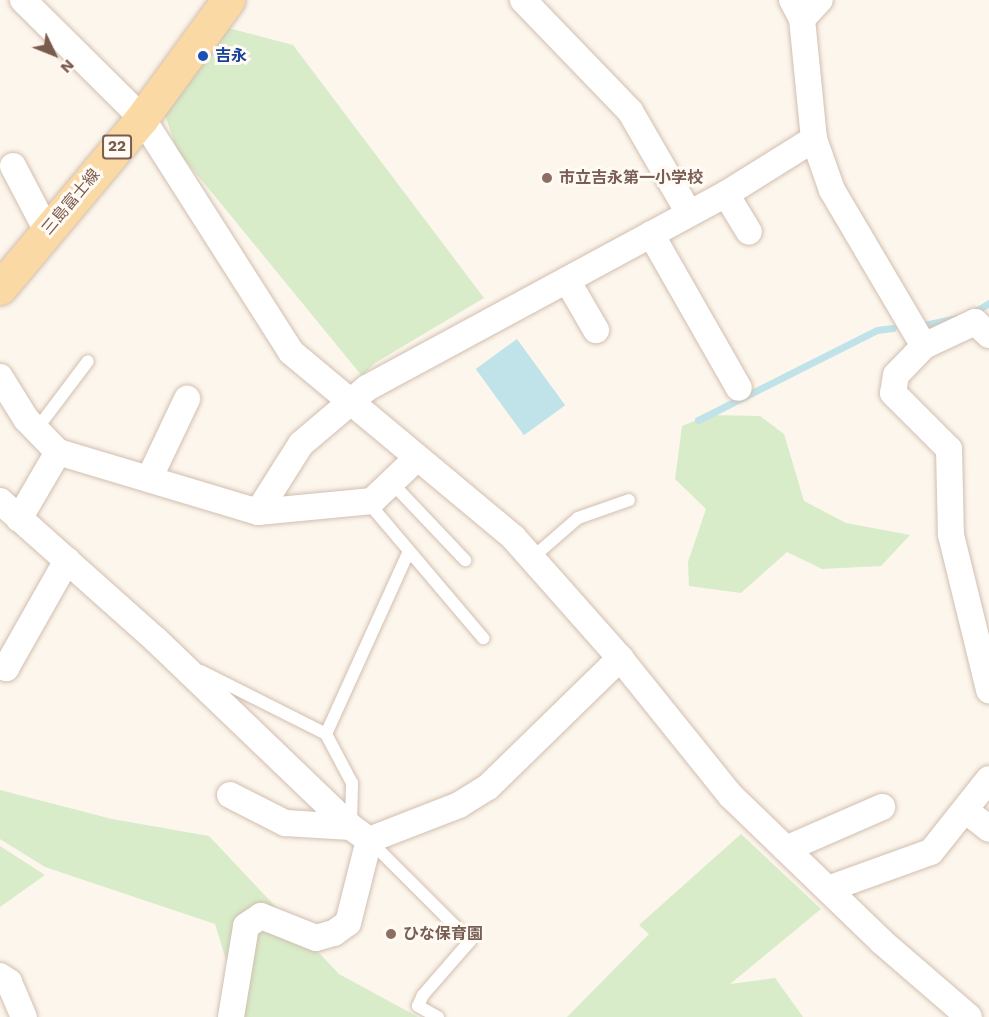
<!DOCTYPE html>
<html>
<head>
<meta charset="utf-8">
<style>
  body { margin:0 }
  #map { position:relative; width:989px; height:1017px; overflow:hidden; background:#fdf6ec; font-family:"Work Sans","Noto Sans JP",sans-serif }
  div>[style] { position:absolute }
  .green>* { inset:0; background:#d8ecc9 }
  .water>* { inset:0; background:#bfe3e8; transform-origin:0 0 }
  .stream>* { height:7px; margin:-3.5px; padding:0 3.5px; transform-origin:3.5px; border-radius:3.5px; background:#bfe3e8 }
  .roads { filter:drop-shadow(0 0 2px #d1beb0) drop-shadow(0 0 2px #d1beb0) }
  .service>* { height:12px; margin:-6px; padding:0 6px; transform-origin:6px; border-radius:6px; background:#fff }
  .minor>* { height:26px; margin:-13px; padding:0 13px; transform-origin:13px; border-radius:13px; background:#fff }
  .primary>* { height:33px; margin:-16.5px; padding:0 16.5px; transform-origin:16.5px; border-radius:16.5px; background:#fbd9a5 }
  .dots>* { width:16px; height:16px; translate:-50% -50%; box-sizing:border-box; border:3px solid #fffaf3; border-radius:50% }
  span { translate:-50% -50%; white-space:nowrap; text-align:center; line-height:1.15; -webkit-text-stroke:6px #fffaf3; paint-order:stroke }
  .shield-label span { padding:2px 4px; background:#fffaf3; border:2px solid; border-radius:4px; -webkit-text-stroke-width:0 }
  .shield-label { font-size:15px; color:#7a5c4d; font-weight:700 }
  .transit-label { font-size:16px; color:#164399; font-weight:700 }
  .left { translate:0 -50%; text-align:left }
  .education-label { font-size:16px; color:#785e54; font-weight:700 }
  .street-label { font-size:16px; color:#7a5c4d }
  .north { position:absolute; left:24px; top:24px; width:60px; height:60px; -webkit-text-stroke:4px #fffaf3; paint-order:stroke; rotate:133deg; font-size:16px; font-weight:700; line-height:24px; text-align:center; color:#7a5c4d }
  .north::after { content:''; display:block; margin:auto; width:21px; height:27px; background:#7a5c4d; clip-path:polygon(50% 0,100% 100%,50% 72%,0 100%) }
</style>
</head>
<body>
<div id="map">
  <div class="green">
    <div style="clip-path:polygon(228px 28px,293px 45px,484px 298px,375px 363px,362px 376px,177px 150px,164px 112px)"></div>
    <div style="clip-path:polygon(709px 415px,760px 416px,784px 434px,804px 501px,846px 523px,910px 535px,881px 566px,822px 569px,787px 552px,741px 593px,689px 586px,688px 562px,706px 509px,675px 479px,682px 426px)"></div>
    <div style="clip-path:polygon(0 790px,112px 819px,209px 836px,339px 974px,418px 1017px,231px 1017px,237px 996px,215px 924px,45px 867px,0 839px)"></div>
    <div style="clip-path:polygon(741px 834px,821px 909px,730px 984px,775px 978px,803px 1017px,567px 1017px,649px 934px,639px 925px)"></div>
    <div style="clip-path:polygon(0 846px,45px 875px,0 907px)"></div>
  </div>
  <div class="water">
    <div style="left:517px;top:339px;width:82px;height:51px;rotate:54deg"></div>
  </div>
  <div class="stream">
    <div style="left:973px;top:313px;width:19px;rotate:-32deg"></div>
    <div style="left:924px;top:325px;width:33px;rotate:-12deg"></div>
    <div style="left:698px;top:420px;width:200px;rotate:-26.7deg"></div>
    <div style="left:877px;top:330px;width:16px;rotate:-7deg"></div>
  </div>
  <div class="roads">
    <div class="service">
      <div style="left:36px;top:430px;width:86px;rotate:-53deg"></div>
      <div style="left:391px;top:482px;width:108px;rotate:46.5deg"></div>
      <div style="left:367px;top:501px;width:180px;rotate:49.7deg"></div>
      <div style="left:532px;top:558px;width:61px;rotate:-41deg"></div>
      <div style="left:578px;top:518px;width:54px;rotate:-19.4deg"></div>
      <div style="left:201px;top:671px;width:140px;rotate:26.7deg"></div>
      <div style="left:351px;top:825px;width:42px;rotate:-88.6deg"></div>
      <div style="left:352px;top:783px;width:55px;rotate:-118deg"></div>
      <div style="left:326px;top:734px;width:201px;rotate:-65.6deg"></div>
      <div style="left:369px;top:840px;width:143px;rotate:45deg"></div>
      <div style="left:470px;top:941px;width:72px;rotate:131deg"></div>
      <div style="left:423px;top:995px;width:12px;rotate:114deg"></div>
      <div style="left:418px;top:1006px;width:23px;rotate:29deg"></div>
    </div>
    <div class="minor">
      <div style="left:23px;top:0;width:168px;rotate:44.8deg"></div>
      <div style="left:142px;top:118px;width:277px;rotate:57.5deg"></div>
      <div style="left:291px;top:352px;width:290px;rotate:39.8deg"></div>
      <div style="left:514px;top:538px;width:160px;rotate:48.5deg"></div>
      <div style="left:620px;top:658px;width:177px;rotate:51.2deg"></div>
      <div style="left:731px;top:796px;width:209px;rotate:44deg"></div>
      <div style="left:881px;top:941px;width:116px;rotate:40.8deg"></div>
      <div style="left:523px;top:0;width:154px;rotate:46.1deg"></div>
      <div style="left:630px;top:111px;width:118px;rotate:60deg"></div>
      <div style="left:792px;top:0;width:21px;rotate:62deg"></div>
      <div style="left:802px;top:19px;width:121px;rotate:84.3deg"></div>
      <div style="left:814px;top:139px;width:54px;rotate:70.6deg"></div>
      <div style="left:832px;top:190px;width:181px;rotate:59.5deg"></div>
      <div style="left:802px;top:19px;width:26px;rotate:-47deg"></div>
      <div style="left:13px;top:166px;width:73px;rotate:62.4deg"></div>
      <div style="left:726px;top:194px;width:44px;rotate:58.8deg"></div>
      <div style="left:651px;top:234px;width:177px;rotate:60.3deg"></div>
      <div style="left:567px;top:280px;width:58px;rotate:59.9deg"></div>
      <div style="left:989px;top:335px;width:19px;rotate:-137deg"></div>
      <div style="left:975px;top:322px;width:56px;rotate:154.8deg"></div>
      <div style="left:924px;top:346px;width:40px;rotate:134deg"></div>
      <div style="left:896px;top:375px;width:18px;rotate:99deg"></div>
      <div style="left:893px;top:393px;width:79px;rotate:45deg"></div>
      <div style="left:949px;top:449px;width:86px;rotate:88.7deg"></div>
      <div style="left:951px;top:535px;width:160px;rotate:76.2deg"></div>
      <div style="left:0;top:377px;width:49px;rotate:58.2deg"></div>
      <div style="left:26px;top:419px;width:46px;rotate:45.9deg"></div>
      <div style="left:149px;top:479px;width:89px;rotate:-64.6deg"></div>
      <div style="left:0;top:501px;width:208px;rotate:41.7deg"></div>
      <div style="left:155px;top:639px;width:272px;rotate:43.8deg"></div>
      <div style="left:258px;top:512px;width:80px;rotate:-57.7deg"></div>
      <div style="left:301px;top:444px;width:87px;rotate:-40.3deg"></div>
      <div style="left:367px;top:388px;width:408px;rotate:-28.4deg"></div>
      <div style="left:726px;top:194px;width:104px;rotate:-32deg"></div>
      <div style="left:19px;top:519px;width:78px;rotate:-59.8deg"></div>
      <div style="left:58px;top:452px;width:209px;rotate:16.7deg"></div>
      <div style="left:258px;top:512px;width:115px;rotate:-5.5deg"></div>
      <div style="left:372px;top:501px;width:62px;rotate:-43.7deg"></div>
      <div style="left:0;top:665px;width:7px;rotate:27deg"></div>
      <div style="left:6px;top:668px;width:124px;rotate:-60.5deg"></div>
      <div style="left:230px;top:795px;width:62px;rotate:27deg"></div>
      <div style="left:285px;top:823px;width:66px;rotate:3.5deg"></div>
      <div style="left:351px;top:827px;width:22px;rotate:36deg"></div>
      <div style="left:369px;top:840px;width:97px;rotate:-21.3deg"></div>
      <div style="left:459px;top:805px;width:34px;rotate:-32deg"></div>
      <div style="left:488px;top:787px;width:185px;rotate:-44.3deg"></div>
      <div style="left:965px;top:810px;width:31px;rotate:38deg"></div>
      <div style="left:786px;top:849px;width:105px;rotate:-23.6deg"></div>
      <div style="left:828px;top:889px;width:109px;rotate:-19.8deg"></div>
      <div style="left:931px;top:852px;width:93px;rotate:-51.5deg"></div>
      <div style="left:0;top:976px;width:11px;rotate:34deg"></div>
      <div style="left:9px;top:982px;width:38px;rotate:67deg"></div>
      <div style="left:231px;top:1017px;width:92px;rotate:-80.6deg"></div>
      <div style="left:246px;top:926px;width:18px;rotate:-34deg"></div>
      <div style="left:261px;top:916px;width:59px;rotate:21.8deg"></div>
      <div style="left:316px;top:938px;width:19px;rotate:-16deg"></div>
      <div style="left:334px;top:933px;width:17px;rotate:-36deg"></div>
      <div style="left:348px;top:923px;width:86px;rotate:-75.8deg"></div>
    </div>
    <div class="primary">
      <div style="left:0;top:288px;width:222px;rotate:-50.1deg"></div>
      <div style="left:142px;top:118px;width:146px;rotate:-53.9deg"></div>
    </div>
  </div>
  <div class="dots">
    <div style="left:203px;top:56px;background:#1a4fb4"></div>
    <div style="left:547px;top:178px;background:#8d6e63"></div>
    <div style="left:391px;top:934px;background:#8d6e63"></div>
  </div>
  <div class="shield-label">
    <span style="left:117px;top:147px">22</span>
  </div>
  <div class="transit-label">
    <span class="left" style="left:215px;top:56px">吉永</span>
  </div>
  <div class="education-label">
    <span class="left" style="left:559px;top:178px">市立吉永第一小学校</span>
    <span class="left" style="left:403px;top:934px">ひな保育園</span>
  </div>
  <div class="street-label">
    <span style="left:71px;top:202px;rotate:-50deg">三島富士線</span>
  </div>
  <div class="north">N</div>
</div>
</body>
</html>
